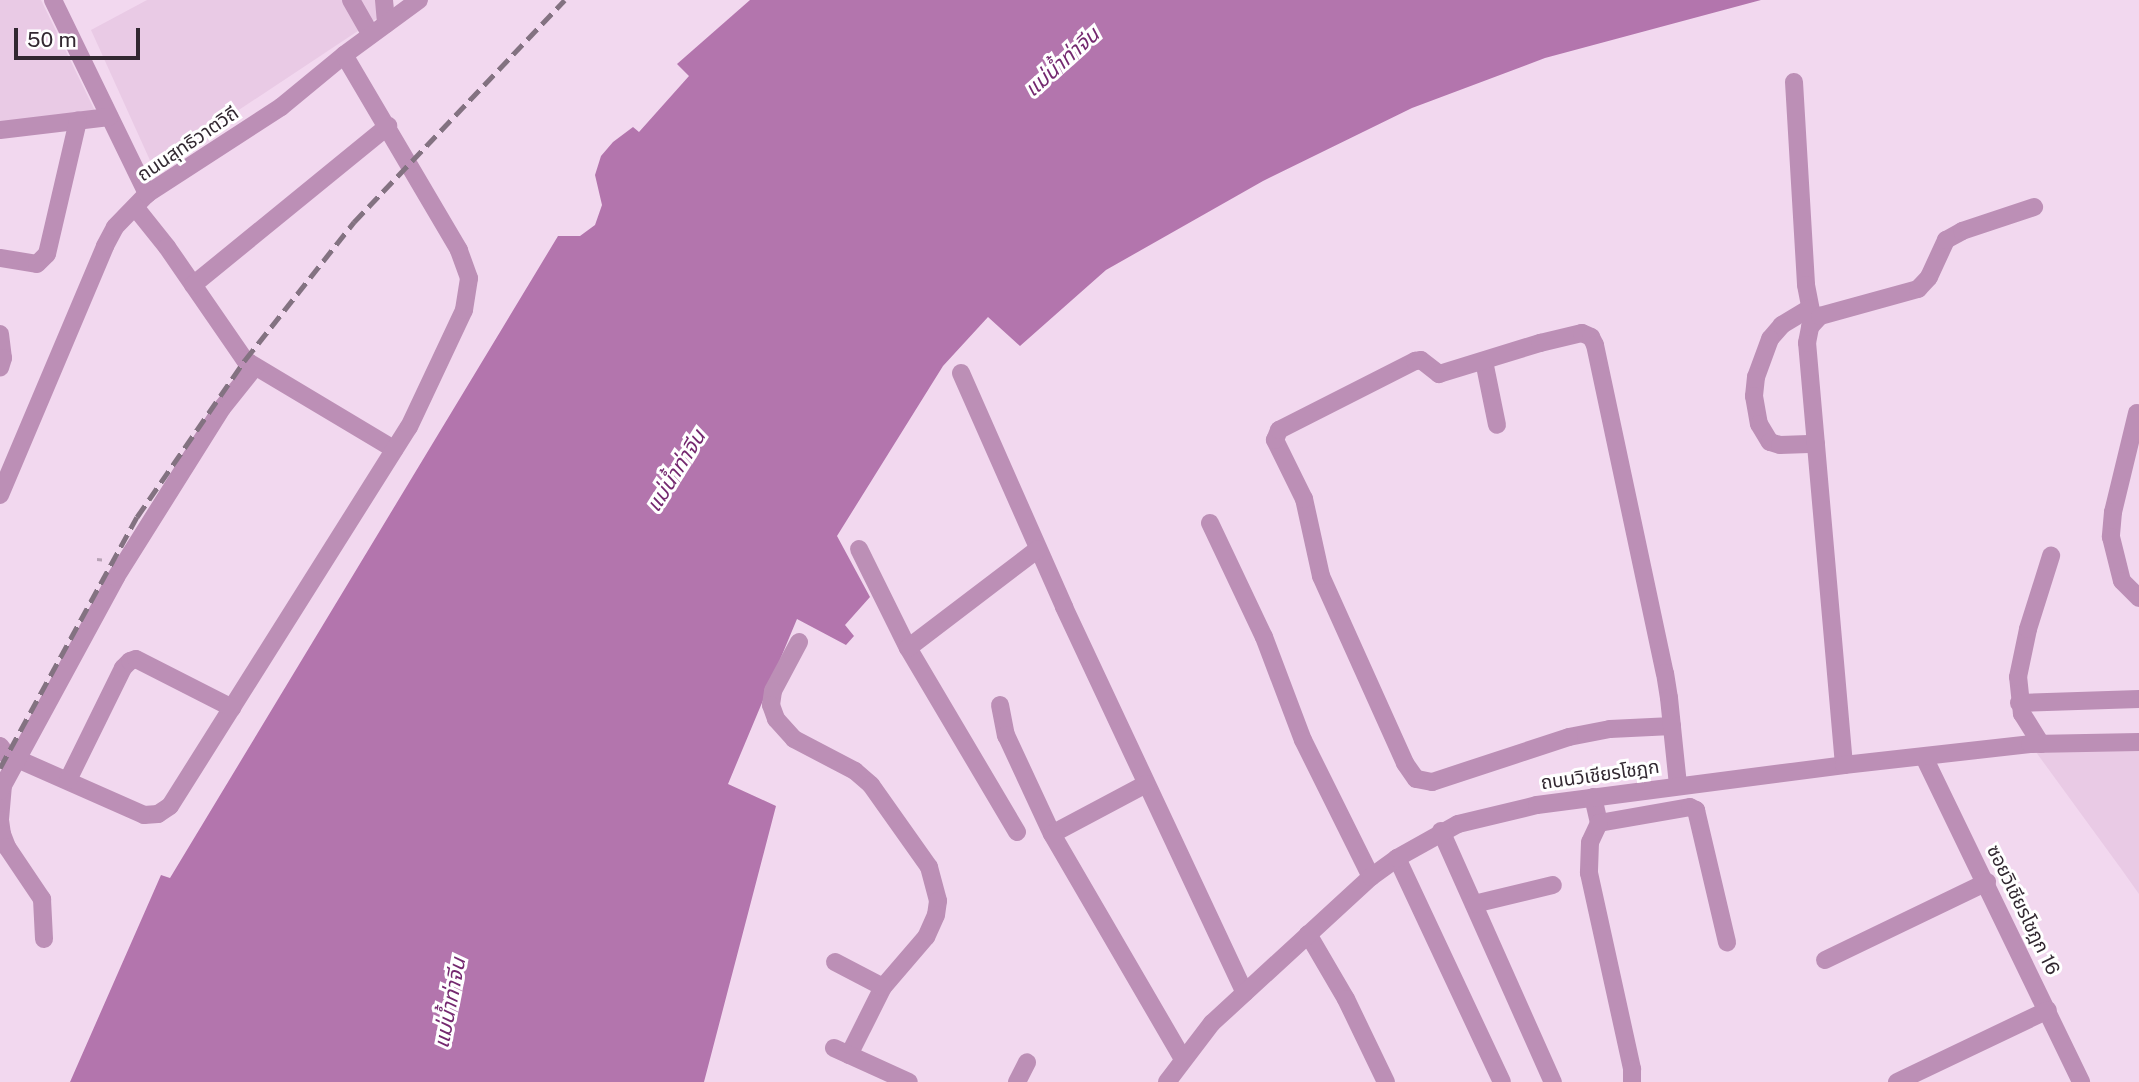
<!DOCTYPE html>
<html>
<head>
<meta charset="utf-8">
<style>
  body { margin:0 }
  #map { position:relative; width:2139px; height:1082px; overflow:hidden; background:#f2d8ef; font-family:"Public Sans","Noto Sans Thai",sans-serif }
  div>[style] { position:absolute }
  .built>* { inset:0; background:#e9cae5 }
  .water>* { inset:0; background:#b375ad }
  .path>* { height:2.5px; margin-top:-1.25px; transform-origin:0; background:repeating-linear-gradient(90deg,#b8a3b6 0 5px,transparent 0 10px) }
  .minor>* { height:18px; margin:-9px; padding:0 9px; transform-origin:9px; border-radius:9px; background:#bc8fb6 }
  .rail>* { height:5px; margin-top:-2.5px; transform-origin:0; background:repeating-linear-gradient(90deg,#837281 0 14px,transparent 0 21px) }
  span { translate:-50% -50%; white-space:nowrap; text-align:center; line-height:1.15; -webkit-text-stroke:6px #fff; paint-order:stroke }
  .street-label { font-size:19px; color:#322831 }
  .water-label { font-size:21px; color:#74286f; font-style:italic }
  .scale { position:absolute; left:14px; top:28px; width:126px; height:32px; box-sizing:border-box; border:4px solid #322831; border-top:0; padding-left:9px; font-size:21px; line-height:24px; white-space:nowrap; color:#322831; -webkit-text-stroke:5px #fff; paint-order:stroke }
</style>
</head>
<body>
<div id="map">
  <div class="built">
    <div style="clip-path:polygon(0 0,41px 0,96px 113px,0 124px)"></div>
    <div style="clip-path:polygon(147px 0,392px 0,394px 7px,153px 167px,91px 30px)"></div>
    <div style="clip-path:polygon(2033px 748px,2139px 749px,2139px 894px,2122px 870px)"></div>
  </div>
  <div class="water">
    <div style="clip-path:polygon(750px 0,1761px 0,1545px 58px,1412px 108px,1263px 181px,1106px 270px,1020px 346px,988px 317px,943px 366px,837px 536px,870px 597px,845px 625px,854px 636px,846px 645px,797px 619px,728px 784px,776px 806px,704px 1082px,70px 1082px,161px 875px,170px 878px,558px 236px,580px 236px,595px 225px,602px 205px,595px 175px,601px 156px,613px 142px,633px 127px,639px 132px,689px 76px,677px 64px)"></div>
  </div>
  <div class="path">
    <div style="left:97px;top:559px;width:10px;rotate:6deg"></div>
  </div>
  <div class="minor">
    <div style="left:53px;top:0;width:216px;rotate:64.1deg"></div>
    <div style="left:351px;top:0;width:40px;rotate:60.3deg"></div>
    <div style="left:384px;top:0;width:24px;rotate:85deg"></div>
    <div style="left:1794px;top:82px;width:203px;rotate:86.6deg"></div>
    <div style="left:1806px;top:285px;width:36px;rotate:79deg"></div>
    <div style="left:0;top:130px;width:110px;rotate:-6.8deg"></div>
    <div style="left:135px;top:207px;width:51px;rotate:51.3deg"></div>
    <div style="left:167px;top:247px;width:137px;rotate:55.4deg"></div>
    <div style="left:245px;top:360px;width:174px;rotate:30.9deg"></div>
    <div style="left:0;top:258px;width:37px;rotate:9deg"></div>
    <div style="left:37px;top:264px;width:14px;rotate:-45deg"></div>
    <div style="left:47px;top:254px;width:137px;rotate:-76.9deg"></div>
    <div style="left:193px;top:285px;width:252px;rotate:-39.2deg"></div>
    <div style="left:1810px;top:308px;width:33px;rotate:149deg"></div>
    <div style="left:1782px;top:325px;width:18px;rotate:131deg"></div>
    <div style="left:1770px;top:339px;width:40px;rotate:110.2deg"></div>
    <div style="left:1756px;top:377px;width:19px;rotate:96deg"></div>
    <div style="left:1754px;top:396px;width:28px;rotate:80deg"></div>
    <div style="left:1759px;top:424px;width:21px;rotate:59deg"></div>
    <div style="left:1770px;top:442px;width:10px;rotate:17deg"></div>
    <div style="left:1780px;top:445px;width:36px;rotate:-2deg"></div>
    <div style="left:0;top:334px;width:24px;rotate:83deg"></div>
    <div style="left:3px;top:358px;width:10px;rotate:107deg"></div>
    <div style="left:1484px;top:361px;width:65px;rotate:78.5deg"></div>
    <div style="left:961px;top:373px;width:256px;rotate:66.2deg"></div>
    <div style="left:1064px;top:607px;width:426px;rotate:64.9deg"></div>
    <div style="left:2137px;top:413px;width:102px;rotate:103.6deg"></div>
    <div style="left:2113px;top:512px;width:25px;rotate:95deg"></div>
    <div style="left:2111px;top:537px;width:45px;rotate:76deg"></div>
    <div style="left:2122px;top:581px;width:24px;rotate:45deg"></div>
    <div style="left:0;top:495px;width:270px;rotate:-67.1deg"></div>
    <div style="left:105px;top:246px;width:21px;rotate:-62deg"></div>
    <div style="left:115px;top:227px;width:46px;rotate:-45.9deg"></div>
    <div style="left:147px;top:194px;width:160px;rotate:-33deg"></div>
    <div style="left:281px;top:107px;width:82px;rotate:-39.5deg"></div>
    <div style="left:344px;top:55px;width:93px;rotate:-36.3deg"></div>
    <div style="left:1210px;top:523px;width:126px;rotate:64.7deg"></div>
    <div style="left:1264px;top:637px;width:110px;rotate:69.3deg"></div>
    <div style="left:1303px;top:740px;width:153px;rotate:63.6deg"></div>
    <div style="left:859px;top:549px;width:110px;rotate:63.7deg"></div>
    <div style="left:799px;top:642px;width:55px;rotate:118deg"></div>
    <div style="left:773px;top:691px;width:14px;rotate:98deg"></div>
    <div style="left:771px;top:705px;width:15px;rotate:70deg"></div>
    <div style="left:776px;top:719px;width:27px;rotate:48deg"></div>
    <div style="left:794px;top:739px;width:69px;rotate:27.7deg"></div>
    <div style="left:855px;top:771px;width:21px;rotate:41deg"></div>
    <div style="left:871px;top:785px;width:100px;rotate:54.7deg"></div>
    <div style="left:929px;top:867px;width:35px;rotate:75deg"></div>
    <div style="left:938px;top:901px;width:14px;rotate:98deg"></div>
    <div style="left:936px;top:915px;width:24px;rotate:114deg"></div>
    <div style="left:926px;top:937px;width:66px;rotate:130.7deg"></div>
    <div style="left:883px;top:987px;width:76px;rotate:116.6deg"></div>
    <div style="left:2019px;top:703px;width:120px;rotate:-1.9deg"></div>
    <div style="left:1000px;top:705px;width:31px;rotate:79deg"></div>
    <div style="left:1006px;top:735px;width:109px;rotate:65.1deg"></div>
    <div style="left:1672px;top:726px;width:62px;rotate:177.2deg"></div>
    <div style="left:1610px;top:729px;width:42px;rotate:169deg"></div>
    <div style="left:1569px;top:737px;width:144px;rotate:161.8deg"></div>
    <div style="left:1432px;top:782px;width:16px;rotate:-169deg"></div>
    <div style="left:1416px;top:779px;width:19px;rotate:-125deg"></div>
    <div style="left:1405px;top:763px;width:205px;rotate:-114.2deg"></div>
    <div style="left:1321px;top:576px;width:79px;rotate:-102.4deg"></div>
    <div style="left:1304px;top:499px;width:66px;rotate:-116.2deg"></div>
    <div style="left:1275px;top:440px;width:11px;rotate:-68deg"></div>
    <div style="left:1279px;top:430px;width:153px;rotate:-26.9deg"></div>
    <div style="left:1415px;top:361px;width:6px;rotate:-9deg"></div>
    <div style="left:1421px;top:360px;width:23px;rotate:38deg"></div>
    <div style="left:1439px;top:374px;width:106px;rotate:-17.1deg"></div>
    <div style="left:1540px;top:343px;width:43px;rotate:-13.4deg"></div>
    <div style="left:1582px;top:333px;width:10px;rotate:24deg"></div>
    <div style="left:1591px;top:337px;width:9px;rotate:63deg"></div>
    <div style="left:1595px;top:345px;width:335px;rotate:78deg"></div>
    <div style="left:1665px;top:673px;width:25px;rotate:81deg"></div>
    <div style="left:1669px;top:698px;width:87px;rotate:84.1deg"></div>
    <div style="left:2041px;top:744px;width:36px;rotate:-122deg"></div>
    <div style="left:2022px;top:714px;width:37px;rotate:-96deg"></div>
    <div style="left:2018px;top:677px;width:49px;rotate:-78.2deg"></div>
    <div style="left:2028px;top:629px;width:77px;rotate:-72.5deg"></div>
    <div style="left:0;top:746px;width:10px;rotate:53deg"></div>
    <div style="left:6px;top:754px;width:151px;rotate:23.8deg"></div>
    <div style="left:144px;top:815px;width:14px;rotate:-4deg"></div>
    <div style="left:158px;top:814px;width:14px;rotate:-34deg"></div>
    <div style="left:170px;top:806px;width:448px;rotate:-57.8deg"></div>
    <div style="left:409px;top:427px;width:129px;rotate:-64.8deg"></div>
    <div style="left:464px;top:310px;width:32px;rotate:-81deg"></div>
    <div style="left:469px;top:278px;width:30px;rotate:-110deg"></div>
    <div style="left:459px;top:250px;width:226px;rotate:-120.5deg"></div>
    <div style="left:1924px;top:757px;width:361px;rotate:64.2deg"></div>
    <div style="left:1844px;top:765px;width:424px;rotate:-95deg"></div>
    <div style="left:1807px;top:343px;width:16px;rotate:-79deg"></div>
    <div style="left:1810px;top:327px;width:15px;rotate:-48deg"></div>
    <div style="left:1820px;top:316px;width:102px;rotate:-15.4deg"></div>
    <div style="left:1918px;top:289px;width:16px;rotate:-47deg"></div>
    <div style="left:1929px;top:277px;width:41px;rotate:-65.3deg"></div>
    <div style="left:1946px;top:240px;width:18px;rotate:-29deg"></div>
    <div style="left:1962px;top:231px;width:76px;rotate:-18.4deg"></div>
    <div style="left:68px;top:780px;width:125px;rotate:-63.8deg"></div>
    <div style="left:123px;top:668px;width:10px;rotate:-45deg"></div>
    <div style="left:130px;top:661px;width:6px;rotate:-18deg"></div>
    <div style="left:136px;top:659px;width:108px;rotate:27deg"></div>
    <div style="left:1146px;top:784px;width:106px;rotate:152deg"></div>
    <div style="left:1052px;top:834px;width:260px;rotate:59.8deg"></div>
    <div style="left:3px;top:785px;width:35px;rotate:95deg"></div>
    <div style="left:0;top:820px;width:14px;rotate:82deg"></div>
    <div style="left:2px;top:834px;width:14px;rotate:69deg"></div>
    <div style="left:7px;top:847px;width:63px;rotate:56.1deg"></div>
    <div style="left:42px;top:899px;width:40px;rotate:87.1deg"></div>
    <div style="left:0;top:791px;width:243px;rotate:-61.5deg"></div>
    <div style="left:116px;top:577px;width:199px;rotate:-57.9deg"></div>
    <div style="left:222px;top:408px;width:53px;rotate:-51.2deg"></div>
    <div style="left:1593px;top:797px;width:27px;rotate:77deg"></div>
    <div style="left:1599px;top:823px;width:92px;rotate:-10deg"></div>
    <div style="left:1690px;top:807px;width:7px;rotate:27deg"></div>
    <div style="left:1696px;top:810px;width:136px;rotate:76.8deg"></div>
    <div style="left:1599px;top:823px;width:21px;rotate:115deg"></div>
    <div style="left:1590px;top:842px;width:31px;rotate:92deg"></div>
    <div style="left:1589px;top:873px;width:201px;rotate:77.6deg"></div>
    <div style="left:1632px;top:1069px;width:13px;rotate:90deg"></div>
    <div style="left:1441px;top:831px;width:275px;rotate:66deg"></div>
    <div style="left:1017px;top:832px;width:214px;rotate:-120.6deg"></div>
    <div style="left:908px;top:648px;width:163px;rotate:-37.3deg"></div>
    <div style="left:1397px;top:858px;width:247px;rotate:64.9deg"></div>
    <div style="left:1474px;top:904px;width:81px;rotate:-13.5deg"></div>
    <div style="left:1308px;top:934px;width:75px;rotate:59.7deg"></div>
    <div style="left:1346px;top:999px;width:92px;rotate:64.3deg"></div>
    <div style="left:1825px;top:960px;width:180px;rotate:-25.7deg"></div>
    <div style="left:835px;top:962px;width:54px;rotate:27.5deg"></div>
    <div style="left:834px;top:1048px;width:82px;rotate:24.4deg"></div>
    <div style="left:1017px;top:1082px;width:22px;rotate:-63deg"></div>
    <div style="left:1167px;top:1082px;width:74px;rotate:-52.7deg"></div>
    <div style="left:1212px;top:1023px;width:216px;rotate:-42.6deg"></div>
    <div style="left:1371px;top:877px;width:32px;rotate:-36deg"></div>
    <div style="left:1397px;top:858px;width:70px;rotate:-29.1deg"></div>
    <div style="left:1458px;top:824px;width:81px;rotate:-13.5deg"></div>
    <div style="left:1537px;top:805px;width:310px;rotate:-7.4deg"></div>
    <div style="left:1844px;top:765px;width:187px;rotate:-6.4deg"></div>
    <div style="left:2030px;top:744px;width:109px;rotate:-1.1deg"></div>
    <div style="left:1897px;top:1082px;width:167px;rotate:-25.5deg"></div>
  </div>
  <div class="rail">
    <div style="left:0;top:768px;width:286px;rotate:-61.4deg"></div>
    <div style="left:137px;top:517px;width:191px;rotate:-55.5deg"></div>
    <div style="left:245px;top:360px;width:176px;rotate:-51.7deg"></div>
    <div style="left:354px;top:222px;width:306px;rotate:-46.5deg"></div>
  </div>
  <div class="street-label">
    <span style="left:188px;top:144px;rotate:-34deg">ถนนสุทธิวาตวิถี</span>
    <span style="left:1600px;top:775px;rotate:-8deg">ถนนวิเชียรโชฎก</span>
    <span style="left:2023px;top:910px;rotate:64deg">ซอยวิเชียรโชฎก 16</span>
  </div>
  <div class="water-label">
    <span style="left:1062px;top:62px;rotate:-42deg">แม่น้ำท่าจีน</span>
    <span style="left:676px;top:471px;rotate:-58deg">แม่น้ำท่าจีน</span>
    <span style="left:450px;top:1003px;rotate:-79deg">แม่น้ำท่าจีน</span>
  </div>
  <div class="scale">50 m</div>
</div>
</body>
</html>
